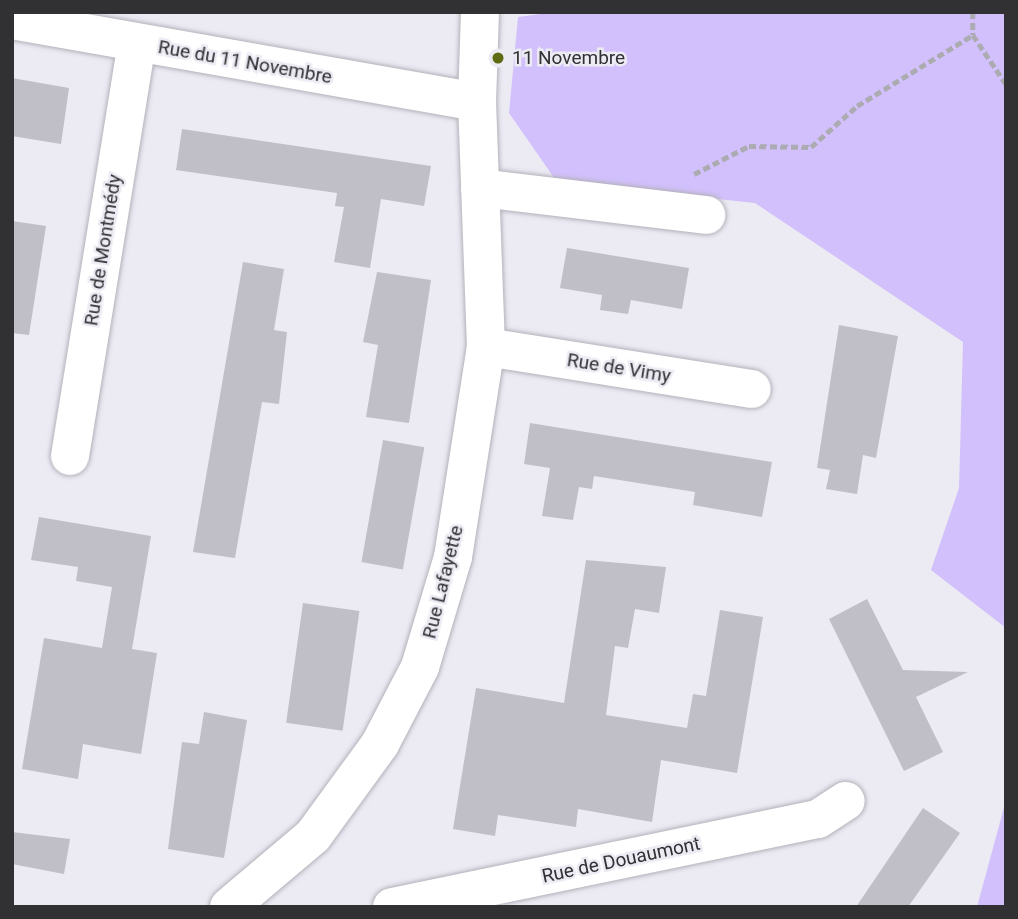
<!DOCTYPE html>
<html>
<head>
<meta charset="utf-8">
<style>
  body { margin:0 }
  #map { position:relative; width:1018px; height:919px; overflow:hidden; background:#eceaf3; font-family:Roboto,sans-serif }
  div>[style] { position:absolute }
  .green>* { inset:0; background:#d1c0fb }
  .building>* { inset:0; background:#c0bec7; transform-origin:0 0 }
  .path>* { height:4.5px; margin-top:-2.25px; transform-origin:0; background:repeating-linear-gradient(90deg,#acabb2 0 7px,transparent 0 10.5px) }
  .roads { filter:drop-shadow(0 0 2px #b4b1ba) drop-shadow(0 0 2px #b4b1ba) }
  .minor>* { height:38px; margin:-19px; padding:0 19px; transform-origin:19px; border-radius:19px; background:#fff }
  .dots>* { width:19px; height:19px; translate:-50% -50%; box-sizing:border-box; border:4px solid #eceaf3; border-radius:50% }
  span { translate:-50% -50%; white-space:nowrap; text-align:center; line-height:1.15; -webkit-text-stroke:5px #eceaf3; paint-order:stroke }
  .poi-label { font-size:19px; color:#313033 }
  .left { translate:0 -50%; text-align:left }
  .street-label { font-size:19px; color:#313033 }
  .frame { position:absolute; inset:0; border:14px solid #313033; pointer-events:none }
</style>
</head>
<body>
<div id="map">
  <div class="green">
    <div style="clip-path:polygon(556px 12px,1006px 12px,1006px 628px,931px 570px,959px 488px,963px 342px,755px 203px,557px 182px,509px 113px,518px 17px)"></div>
    <div style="clip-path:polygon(1006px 800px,1006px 907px,977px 907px)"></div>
  </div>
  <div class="building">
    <div style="clip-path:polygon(12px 78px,69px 88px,61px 144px,12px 136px)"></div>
    <div style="clip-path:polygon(182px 129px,431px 166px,424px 206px,381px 199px,370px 268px,334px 262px,344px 207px,335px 206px,337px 193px,176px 170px)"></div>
    <div style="clip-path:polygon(12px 221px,46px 226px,29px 335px,12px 333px)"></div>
    <div style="clip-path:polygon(567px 248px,689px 268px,682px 309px,631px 300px,628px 314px,600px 310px,602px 295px,560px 288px)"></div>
    <div style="clip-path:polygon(243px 262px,284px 269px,274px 330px,287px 332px,279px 404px,262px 402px,235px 558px,193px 552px)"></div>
    <div style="clip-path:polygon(377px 272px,431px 280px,409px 423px,366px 417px,378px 345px,363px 342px)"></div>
    <div style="clip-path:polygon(839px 325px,898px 336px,876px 458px,863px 455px,857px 494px,826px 489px,830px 470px,817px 468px)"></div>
    <div style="clip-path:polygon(530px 423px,772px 462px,762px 517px,693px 505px,695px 492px,594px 476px,592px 489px,579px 487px,573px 520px,542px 516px,550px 468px,524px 464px)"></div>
    <div style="left:383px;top:440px;width:42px;height:124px;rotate:10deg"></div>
    <div style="clip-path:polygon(39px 517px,151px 536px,132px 649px,157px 653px,141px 754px,83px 744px,78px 779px,22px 769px,44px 638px,102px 648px,112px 587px,76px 581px,78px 567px,31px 560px)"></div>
    <div style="clip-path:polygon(586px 560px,666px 567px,659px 613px,635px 609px,628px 648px,615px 646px,606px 715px,687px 728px,693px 694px,706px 696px,720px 610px,763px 617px,737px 773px,661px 760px,652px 822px,578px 809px,576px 827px,498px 815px,495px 836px,453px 829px,476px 688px,564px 703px)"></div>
    <div style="clip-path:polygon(867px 599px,903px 670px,968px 672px,916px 697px,943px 752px,904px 771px,829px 619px)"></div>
    <div style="left:303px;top:603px;width:57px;height:121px;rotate:8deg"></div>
    <div style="clip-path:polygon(204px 712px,247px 720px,224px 858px,168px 849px,182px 742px,199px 744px)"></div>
    <div style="clip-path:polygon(923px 808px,960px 833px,908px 907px,856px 907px)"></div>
    <div style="clip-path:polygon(12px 832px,70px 839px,64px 874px,12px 864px)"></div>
  </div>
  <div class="path">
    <div style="left:973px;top:12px;width:23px;rotate:90deg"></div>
    <div style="left:973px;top:35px;width:59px;rotate:56deg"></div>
    <div style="left:694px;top:174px;width:62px;rotate:-27deg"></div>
    <div style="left:749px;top:146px;width:62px;rotate:0.9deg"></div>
    <div style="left:811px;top:147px;width:62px;rotate:-41.7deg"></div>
    <div style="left:857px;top:106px;width:136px;rotate:-31.5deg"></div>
  </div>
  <div class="roads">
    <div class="minor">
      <div style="left:12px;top:20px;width:472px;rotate:10deg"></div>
      <div style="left:480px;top:188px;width:228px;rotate:6.8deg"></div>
      <div style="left:486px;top:347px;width:269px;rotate:9deg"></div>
      <div style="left:70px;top:456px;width:418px;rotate:-80.8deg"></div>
      <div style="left:229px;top:907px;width:110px;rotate:-40.2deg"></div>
      <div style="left:313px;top:836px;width:114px;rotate:-53.9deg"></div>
      <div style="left:380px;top:744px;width:87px;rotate:-62.5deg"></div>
      <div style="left:420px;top:667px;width:115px;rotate:-73.3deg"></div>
      <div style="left:453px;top:557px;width:213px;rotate:-81.1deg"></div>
      <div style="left:486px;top:347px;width:245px;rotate:-92.1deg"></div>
      <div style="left:477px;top:102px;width:90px;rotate:-88.1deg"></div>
      <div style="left:392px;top:907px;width:435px;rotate:-11.7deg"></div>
      <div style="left:818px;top:819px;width:33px;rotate:-33deg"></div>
    </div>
  </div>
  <div class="dots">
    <div style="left:498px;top:58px;background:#5f6b13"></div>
  </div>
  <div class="poi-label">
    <span class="left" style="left:512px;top:58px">11 Novembre</span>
  </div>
  <div class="street-label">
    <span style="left:245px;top:62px;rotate:10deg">Rue du 11 Novembre</span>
    <span style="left:103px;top:250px;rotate:-81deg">Rue de Montmédy</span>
    <span style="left:619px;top:368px;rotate:9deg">Rue de Vimy</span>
    <span style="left:443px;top:582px;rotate:-76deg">Rue Lafayette</span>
    <span style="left:621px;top:860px;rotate:-12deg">Rue de Douaumont</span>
  </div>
  <div class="frame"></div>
</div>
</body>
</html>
